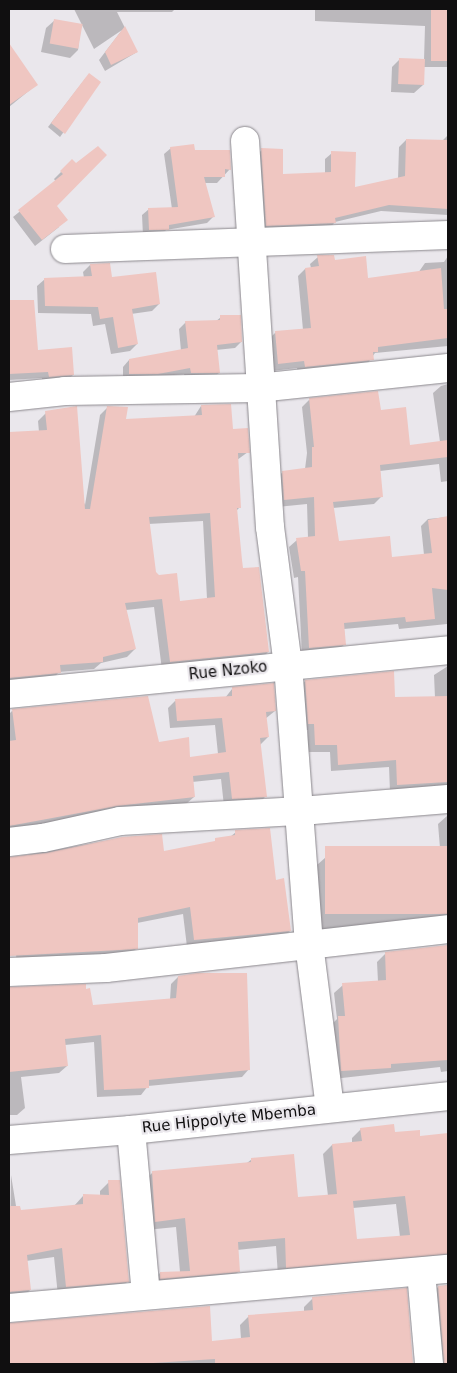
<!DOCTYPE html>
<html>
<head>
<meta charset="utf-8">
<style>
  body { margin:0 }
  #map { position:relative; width:457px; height:1373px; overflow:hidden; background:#eae7ec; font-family:"DejaVu Sans",sans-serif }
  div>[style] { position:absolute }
  .shadow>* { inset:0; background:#0003 }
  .building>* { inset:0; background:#efc6c1; transform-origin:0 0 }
  .roads { filter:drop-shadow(0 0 1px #8b888d) drop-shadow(0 0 1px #8b888d) }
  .minor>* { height:28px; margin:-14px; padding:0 14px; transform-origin:14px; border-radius:14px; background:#fff }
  span { translate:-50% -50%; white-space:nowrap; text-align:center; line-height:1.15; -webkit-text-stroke:4.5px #eae7ec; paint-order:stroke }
  .street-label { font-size:15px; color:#100f10 }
  .frame { position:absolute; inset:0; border:10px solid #100f10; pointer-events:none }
</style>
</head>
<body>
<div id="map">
  <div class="shadow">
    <div style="clip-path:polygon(74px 9px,175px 9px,172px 12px,117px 12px,137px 52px,105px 71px,99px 60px,122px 30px,94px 49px)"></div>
    <div style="clip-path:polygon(315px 9px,448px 9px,448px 67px,423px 67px,423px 85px,414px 93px,391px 92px,392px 67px,400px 59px,424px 60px,425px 26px,315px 21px)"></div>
    <div style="clip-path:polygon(55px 20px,81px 25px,78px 50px,70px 58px,41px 52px,46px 28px)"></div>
    <div style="clip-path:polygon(14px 52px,36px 85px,9px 107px,9px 56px)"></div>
    <div style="clip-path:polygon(85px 79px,99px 83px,60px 137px,48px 127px)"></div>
    <div style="clip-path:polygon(448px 135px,448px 215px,381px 211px,335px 222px,328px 230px,260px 232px,255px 156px,262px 150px,282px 175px,325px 173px,325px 159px,332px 153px,354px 188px,398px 179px,399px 147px,406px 140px,442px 141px)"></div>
    <div style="clip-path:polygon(171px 148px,194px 151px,230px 169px,217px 183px,205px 183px,213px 217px,207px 223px,166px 230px,161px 236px,143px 236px,142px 215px,149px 209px,172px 209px,164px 154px)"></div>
    <div style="clip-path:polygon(72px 161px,55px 206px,59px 227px,35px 246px,13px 217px,56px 182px,54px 179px)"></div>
    <div style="clip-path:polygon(448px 256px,448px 346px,375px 353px,365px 367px,298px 374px,297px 368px,271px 371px,268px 340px,276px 332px,303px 330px,298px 276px,305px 269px,311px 268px,310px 264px,318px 257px,334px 261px,367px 279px,418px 273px,425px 263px,444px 262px)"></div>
    <div style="clip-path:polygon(90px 265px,159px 304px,152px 311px,131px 314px,137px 344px,130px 351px,111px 354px,105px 324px,93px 326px,91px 314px,38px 313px,37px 286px,45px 279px,84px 278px,83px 272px)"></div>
    <div style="clip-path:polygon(9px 301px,33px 301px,37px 351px,73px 375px,66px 381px,42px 383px,42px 378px,9px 380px)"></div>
    <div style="clip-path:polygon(221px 317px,241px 342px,235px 348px,216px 350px,219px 373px,212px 379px,185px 379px,184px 374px,123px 380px,123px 367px,129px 360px,181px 351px,179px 329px,186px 322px,215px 322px)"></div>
    <div style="clip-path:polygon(448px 384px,448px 481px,441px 482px,439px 464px,380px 471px,382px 496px,374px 504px,333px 508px,338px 542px,391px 559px,424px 555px,421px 526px,428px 519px,448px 517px,448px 639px,447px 624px,399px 629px,398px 624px,344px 629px,345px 644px,337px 651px,302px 655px,298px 577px,294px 578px,289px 547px,297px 540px,308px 538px,307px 504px,277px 507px,275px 479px,283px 472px,305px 469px,307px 453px,302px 407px,309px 400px,377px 392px,380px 411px,409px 446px,440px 442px,433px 393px,441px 386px)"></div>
    <div style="clip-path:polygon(evenodd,201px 406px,232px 430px,248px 452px,237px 460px,240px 507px,236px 511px,242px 570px,268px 652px,260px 660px,162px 670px,154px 607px,126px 610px,135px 649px,127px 657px,101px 663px,94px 669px,59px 672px,51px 681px,9px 685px,9px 433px,39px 432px,38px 421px,46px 413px,85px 505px,100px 415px,108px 407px,125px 421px,194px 417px,201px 406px,203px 521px,207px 599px,179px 602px,155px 573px,148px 524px,203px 521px)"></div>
    <div style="clip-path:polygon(448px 666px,448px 793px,390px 792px,389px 767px,331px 771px,330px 752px,308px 752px,308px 730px,301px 731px,298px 689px,305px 681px,394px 698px,435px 698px,434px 675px)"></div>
    <div style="clip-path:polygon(232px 689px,275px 711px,265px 719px,268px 737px,260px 745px,265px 797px,258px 804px,224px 806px,221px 779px,192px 782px,194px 797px,186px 804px,9px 832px,9px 714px,12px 711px,159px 743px,189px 758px,218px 754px,215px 725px,170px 728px,168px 708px,175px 701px,225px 698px)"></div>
    <div style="clip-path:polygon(447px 816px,448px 926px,320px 935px,317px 865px,326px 857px,440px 848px,438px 824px)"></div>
    <div style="clip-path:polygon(236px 832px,275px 881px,290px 931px,283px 938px,187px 947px,183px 914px,137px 923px,137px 948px,129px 956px,17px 963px,14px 939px,9px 939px,9px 858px,122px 838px,163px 853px,211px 843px,230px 837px)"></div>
    <div style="clip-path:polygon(448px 946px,448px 1071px,441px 1072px,440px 1067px,333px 1079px,330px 1026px,337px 1019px,334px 993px,343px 985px,378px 982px,377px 962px,386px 953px)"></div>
    <div style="clip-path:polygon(178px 977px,249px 1069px,242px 1077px,148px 1086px,141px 1095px,97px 1097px,94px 1042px,65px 1045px,67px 1066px,59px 1073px,21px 1077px,25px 1108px,17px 1115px,9px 1115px,9px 989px,91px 1007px,170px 1000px,171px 984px)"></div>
    <div style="clip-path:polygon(evenodd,361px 1129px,419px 1137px,448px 1135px,448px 1267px,278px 1276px,276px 1246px,237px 1250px,239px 1271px,230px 1280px,151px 1282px,160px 1273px,180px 1272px,176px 1227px,146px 1230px,144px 1181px,153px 1172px,247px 1163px,252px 1159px,297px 1199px,328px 1196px,323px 1154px,332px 1145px,352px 1143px,352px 1138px,361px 1129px,396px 1204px,400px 1237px,356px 1240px,353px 1208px,396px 1204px)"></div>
    <div style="clip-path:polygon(11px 1175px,17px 1212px,74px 1206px,83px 1196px,100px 1196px,100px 1191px,109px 1182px,128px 1281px,119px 1290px,58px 1296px,54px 1257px,26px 1261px,30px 1290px,21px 1299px,9px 1301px)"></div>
    <div style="clip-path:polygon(448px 1285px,448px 1364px,434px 1364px,429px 1296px,438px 1287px)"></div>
    <div style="clip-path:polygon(406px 1290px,412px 1364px,9px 1364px,9px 1324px,211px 1342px,241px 1339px,240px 1325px,249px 1316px,304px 1312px,304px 1307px,313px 1298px)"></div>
  </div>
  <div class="building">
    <div style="left:431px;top:9px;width:17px;height:52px"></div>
    <div style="left:54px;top:19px;width:29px;height:25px;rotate:10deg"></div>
    <div style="clip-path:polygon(125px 26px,138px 52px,111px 65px,105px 52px)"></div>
    <div style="clip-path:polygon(9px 43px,38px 85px,9px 105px)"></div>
    <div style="left:399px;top:58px;width:26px;height:26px;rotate:2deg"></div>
    <div style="clip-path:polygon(89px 73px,101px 82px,65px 134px,51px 123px)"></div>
    <div style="clip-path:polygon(406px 139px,448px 140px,448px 209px,389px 205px,335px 218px,336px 223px,266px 226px,261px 148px,283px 149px,283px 174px,331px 172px,331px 151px,356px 152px,355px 187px,405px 176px)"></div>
    <div style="clip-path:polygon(194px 144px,195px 150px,230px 150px,231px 170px,225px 169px,225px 177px,204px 177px,215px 217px,169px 225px,169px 230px,149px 230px,148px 208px,178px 207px,170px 147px)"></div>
    <div style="clip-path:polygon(98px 146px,107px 155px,57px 206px,68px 220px,42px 240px,18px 210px,63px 174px,60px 171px,72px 159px,76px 163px)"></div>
    <div style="clip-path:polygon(317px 255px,334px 255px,335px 260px,366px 256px,368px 278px,441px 268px,444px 309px,448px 309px,448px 338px,378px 347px,378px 352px,373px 352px,374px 360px,305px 367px,304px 361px,278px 364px,275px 331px,311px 328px,305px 268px,319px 266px)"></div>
    <div style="clip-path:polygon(110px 263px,112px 277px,156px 272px,160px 304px,132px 309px,138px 344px,118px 348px,113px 317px,100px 319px,98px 307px,45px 306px,44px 278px,92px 276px,90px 264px)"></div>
    <div style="clip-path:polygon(9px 300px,34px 300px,38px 350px,72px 347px,74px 375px,49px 377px,48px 372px,9px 374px)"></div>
    <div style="clip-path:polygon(220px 315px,241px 315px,242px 342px,217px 345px,220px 373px,191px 373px,190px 368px,158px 374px,129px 374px,129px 359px,188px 348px,185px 321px,220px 320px)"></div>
    <div style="clip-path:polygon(378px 391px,381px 410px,406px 407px,410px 445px,448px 440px,448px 457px,380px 465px,383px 497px,333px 502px,339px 541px,390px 536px,392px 557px,432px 553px,428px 520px,448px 516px,448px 590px,432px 588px,435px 619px,406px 622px,405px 617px,344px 623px,346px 645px,309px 648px,305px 571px,301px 571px,296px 538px,315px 536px,314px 497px,284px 500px,282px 471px,312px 467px,312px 447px,314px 447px,309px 398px)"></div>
    <div style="clip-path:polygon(evenodd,231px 404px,233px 429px,248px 428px,250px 453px,238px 453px,241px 508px,237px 508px,242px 560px,243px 568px,259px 567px,269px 652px,170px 662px,162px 599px,125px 603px,136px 649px,103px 657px,103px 662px,60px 665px,61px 673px,9px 678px,9px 432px,47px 430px,45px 411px,77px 406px,85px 509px,90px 509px,107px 406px,128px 407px,126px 419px,202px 415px,201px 405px,231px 404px,210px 513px,215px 597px,180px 601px,177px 573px,159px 575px,156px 572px,149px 517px,210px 513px)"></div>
    <div style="clip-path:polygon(394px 671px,395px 697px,448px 696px,448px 782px,397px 785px,396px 760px,338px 765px,337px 745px,315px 745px,314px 724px,308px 724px,305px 680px)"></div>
    <div style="clip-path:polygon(274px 683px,276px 711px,266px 712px,269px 737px,260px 738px,267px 797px,232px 799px,229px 772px,193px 776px,195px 797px,117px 806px,9px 826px,9px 741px,16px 740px,12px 709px,148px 696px,159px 742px,189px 737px,190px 757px,226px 752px,222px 718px,177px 721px,175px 699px,232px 696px,232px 687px)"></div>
    <div style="clip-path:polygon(270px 828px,276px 880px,284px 878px,291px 931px,194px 940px,190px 907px,138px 918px,138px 949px,9px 956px,9px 857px,46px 853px,122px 837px,162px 834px,164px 851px,215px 841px,215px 838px,235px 835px,235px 830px)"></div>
    <div style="left:448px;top:846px;width:68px;height:123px;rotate:90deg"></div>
    <div style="clip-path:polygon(448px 945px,448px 1060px,391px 1064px,391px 1068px,341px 1071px,338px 1016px,345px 1016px,342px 983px,386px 980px,385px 952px)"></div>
    <div style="clip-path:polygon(197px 973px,247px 973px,250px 1070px,149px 1080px,149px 1088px,104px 1090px,101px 1035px,65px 1039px,68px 1066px,9px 1072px,9px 987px,86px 984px,86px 989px,90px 988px,93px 1005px,176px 998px,178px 976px)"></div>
    <div style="clip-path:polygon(evenodd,394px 1124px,395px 1132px,420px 1130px,420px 1136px,448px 1133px,448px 1254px,286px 1268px,285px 1238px,238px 1242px,240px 1272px,160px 1279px,160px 1272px,190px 1271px,185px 1218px,155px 1222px,152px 1171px,251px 1162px,251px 1158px,294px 1154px,298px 1197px,337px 1194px,332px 1144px,362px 1141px,360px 1128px,394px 1124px,405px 1196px,410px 1235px,357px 1239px,353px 1201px,405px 1196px)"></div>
    <div style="clip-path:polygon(108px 1180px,120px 1180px,129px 1282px,66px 1287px,62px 1248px,27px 1255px,31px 1290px,9px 1292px,9px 1206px,20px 1206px,21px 1210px,83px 1204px,83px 1194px,109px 1195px)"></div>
    <div style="clip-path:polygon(448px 1285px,448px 1364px,444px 1364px,438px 1286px)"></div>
    <div style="clip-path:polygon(407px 1288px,413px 1364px,215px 1364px,215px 1359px,138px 1364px,9px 1364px,9px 1323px,210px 1306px,212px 1341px,250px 1337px,248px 1315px,313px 1310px,312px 1297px)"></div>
  </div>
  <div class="roads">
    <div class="minor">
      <div style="left:245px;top:141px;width:387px;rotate:86.3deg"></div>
      <div style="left:270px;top:527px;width:139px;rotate:82.6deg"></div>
      <div style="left:288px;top:665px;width:280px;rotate:85.7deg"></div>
      <div style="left:309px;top:944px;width:165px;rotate:82.7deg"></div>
      <div style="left:65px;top:249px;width:383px;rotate:-2.1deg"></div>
      <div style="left:9px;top:397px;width:56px;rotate:-6.1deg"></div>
      <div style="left:65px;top:391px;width:193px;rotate:-0.9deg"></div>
      <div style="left:258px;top:388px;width:191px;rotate:-6deg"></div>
      <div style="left:9px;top:694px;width:441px;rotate:-5.7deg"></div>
      <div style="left:9px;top:842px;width:34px;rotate:-7deg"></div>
      <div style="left:43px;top:838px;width:79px;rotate:-12.4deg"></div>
      <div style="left:120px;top:821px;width:181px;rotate:-3.2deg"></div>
      <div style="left:301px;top:811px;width:147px;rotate:-4.7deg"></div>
      <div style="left:9px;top:972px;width:97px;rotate:-2.4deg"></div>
      <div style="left:106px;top:968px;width:344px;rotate:-6.5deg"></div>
      <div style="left:131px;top:1130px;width:165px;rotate:84.8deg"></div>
      <div style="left:9px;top:1140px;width:122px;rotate:-4.7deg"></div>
      <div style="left:131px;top:1130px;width:319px;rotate:-6.1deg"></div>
      <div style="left:421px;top:1272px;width:92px;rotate:85deg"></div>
      <div style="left:9px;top:1308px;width:441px;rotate:-5.1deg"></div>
    </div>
  </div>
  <div class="street-label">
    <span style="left:228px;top:671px;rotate:-6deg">Rue Nzoko</span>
    <span style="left:229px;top:1119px;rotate:-6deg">Rue Hippolyte Mbemba</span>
  </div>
  <div class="frame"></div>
</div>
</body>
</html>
